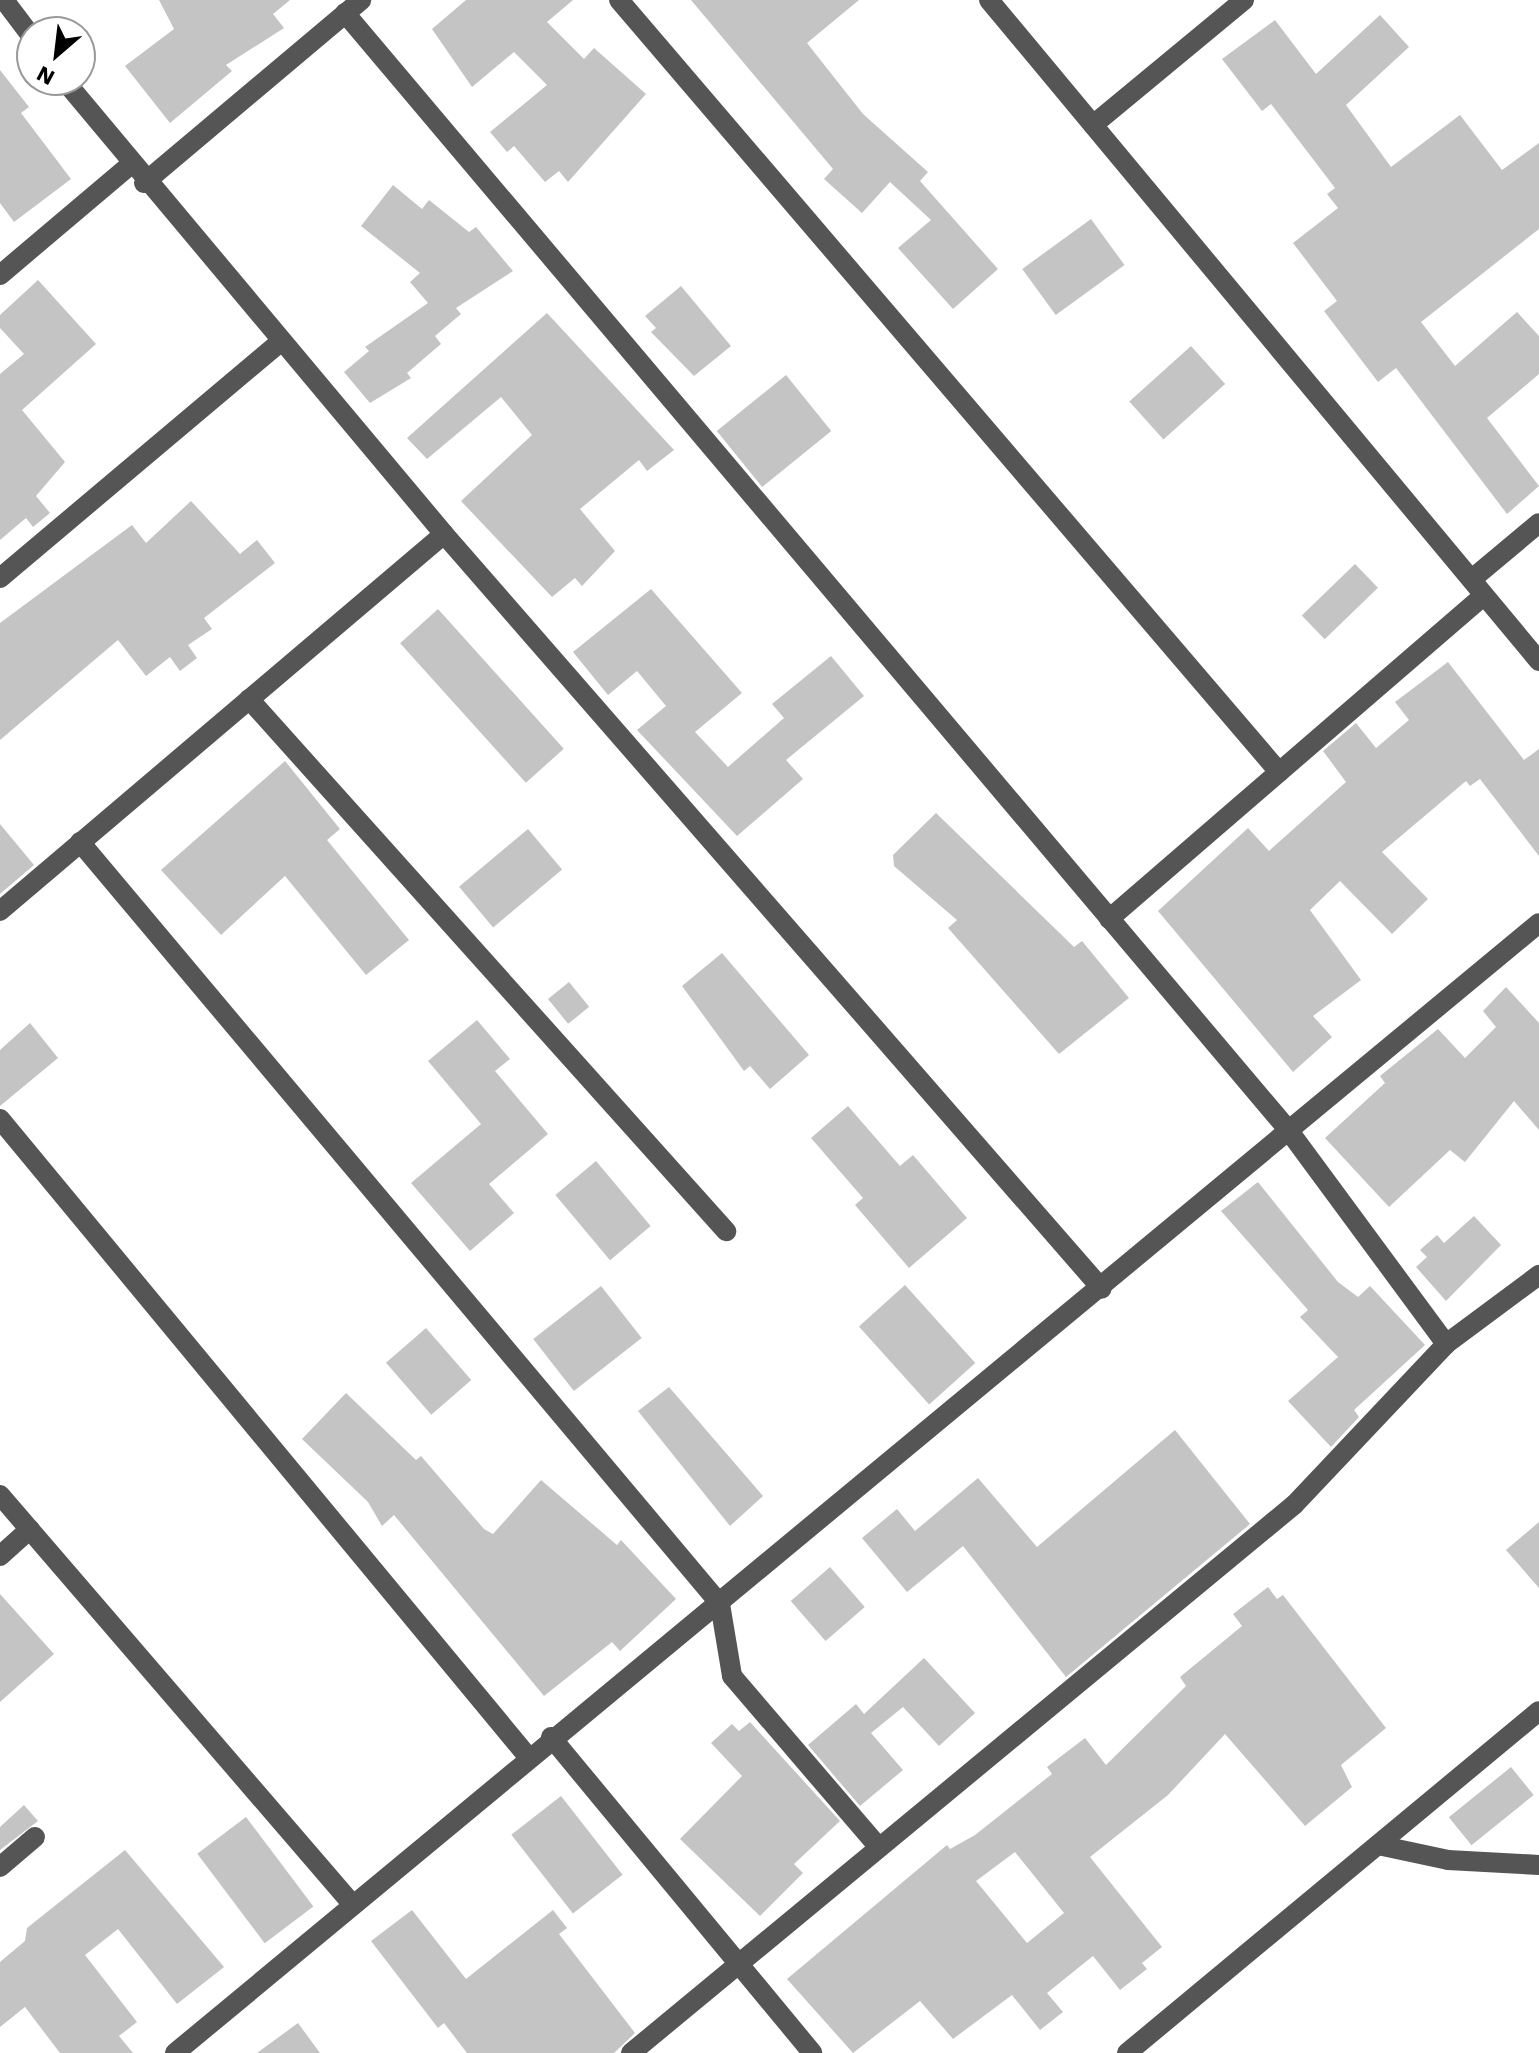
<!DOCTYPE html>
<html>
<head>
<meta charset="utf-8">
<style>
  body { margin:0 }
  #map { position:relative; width:1539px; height:2053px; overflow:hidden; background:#fff; font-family:"Work Sans",sans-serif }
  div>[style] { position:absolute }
  .building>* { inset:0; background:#c4c4c4; transform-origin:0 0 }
  .minor>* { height:20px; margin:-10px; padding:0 10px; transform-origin:10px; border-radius:10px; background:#555 }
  span { translate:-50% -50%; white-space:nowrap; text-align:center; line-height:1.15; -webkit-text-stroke:6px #fff; paint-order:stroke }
  .north { position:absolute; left:16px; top:16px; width:80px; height:80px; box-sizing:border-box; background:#fff; border:2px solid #999; border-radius:50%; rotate:208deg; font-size:22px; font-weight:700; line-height:32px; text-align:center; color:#000 }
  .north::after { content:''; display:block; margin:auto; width:28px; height:36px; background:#000; clip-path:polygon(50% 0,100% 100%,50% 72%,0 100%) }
</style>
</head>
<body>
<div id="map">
  <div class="building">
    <div style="clip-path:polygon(159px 0,290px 0,273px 14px,284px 28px,226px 65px,232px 71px,170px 123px,125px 66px,174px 29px)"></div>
    <div style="clip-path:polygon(466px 0,573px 0,547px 22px,584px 59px,594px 48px,646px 94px,568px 182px,559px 171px,545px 182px,514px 146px,507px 152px,490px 132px,547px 85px,514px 52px,472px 87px,432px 29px)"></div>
    <div style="clip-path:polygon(691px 0,859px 0,807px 43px,863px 114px,928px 172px,920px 181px,998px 269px,953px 309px,898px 248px,931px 220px,890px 182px,862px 213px,824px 179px,833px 169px)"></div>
    <div style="clip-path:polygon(1380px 15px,1409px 47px,1346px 105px,1391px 167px,1460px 115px,1502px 170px,1539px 143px,1539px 229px,1421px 322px,1455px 366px,1517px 312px,1539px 336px,1539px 374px,1487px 418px,1539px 486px,1507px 514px,1396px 368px,1378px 382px,1324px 311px,1337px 301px,1293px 243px,1338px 208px,1327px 194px,1335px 188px,1271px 104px,1262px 111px,1222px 59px,1275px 20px,1316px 74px)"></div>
    <div style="clip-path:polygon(0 70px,29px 107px,21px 113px,71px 179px,14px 222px,0 203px)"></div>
    <div style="clip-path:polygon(393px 185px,422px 209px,429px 200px,469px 232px,476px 227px,513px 271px,456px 308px,461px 314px,435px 336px,441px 344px,407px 373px,411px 378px,370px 403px,344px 372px,369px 351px,365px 347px,428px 303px,410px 282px,420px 273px,361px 226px)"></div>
    <div style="left:1091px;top:219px;width:57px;height:85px;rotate:54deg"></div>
    <div style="clip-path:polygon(38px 280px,96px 344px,22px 410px,65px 462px,36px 496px,50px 513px,33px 527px,26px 518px,0 540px,0 374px,24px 354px,0 328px,0 315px)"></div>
    <div style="clip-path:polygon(681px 286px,731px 346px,694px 376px,651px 332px,656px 328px,645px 316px)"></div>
    <div style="clip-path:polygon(547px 313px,674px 450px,647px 471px,639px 460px,580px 509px,615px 551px,582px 586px,575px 578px,552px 597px,461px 501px,532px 435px,501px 397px,427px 459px,407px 438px)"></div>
    <div style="left:1191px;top:346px;width:51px;height:83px;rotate:48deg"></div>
    <div style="left:786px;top:375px;width:72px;height:89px;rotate:51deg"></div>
    <div style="clip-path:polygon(191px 501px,240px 554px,257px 540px,275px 563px,204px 618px,212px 629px,188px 645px,197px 658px,180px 671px,170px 657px,146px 676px,118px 640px,0 740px,0 623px,132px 525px,146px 543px)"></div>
    <div style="left:1355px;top:564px;width:33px;height:74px;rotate:46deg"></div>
    <div style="clip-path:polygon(651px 589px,742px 693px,695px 732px,728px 767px,784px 718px,772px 704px,831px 656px,864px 696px,786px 760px,803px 779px,737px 836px,637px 730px,666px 706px,637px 671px,608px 695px,573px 652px)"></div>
    <div style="left:438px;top:609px;width:188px;height:51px;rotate:48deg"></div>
    <div style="clip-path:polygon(1448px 662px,1524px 760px,1539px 749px,1539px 856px,1480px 779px,1470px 786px,1466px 781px,1382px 852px,1428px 899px,1392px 934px,1340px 881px,1310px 910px,1361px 980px,1313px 1016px,1332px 1037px,1293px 1072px,1158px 911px,1248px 828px,1269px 851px,1346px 782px,1323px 751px,1356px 723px,1376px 748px,1409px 720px,1395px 702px)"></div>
    <div style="clip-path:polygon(285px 761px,340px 829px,327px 840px,409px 940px,366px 975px,285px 876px,221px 935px,161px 870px)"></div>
    <div style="clip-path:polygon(936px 813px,1074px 947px,1082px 941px,1129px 998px,1059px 1054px,948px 928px,957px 920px,894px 866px,893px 855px)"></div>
    <div style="clip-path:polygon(0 824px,34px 865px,0 894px)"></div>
    <div style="left:528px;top:829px;width:53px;height:90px;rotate:50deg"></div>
    <div style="clip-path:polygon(722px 953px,809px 1055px,770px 1089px,750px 1066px,744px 1071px,682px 986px)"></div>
    <div style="left:569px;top:982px;width:32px;height:27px;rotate:51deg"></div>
    <div style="clip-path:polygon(1506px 987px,1539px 1023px,1539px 1130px,1514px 1101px,1465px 1162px,1450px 1150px,1389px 1207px,1325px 1138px,1385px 1083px,1380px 1076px,1438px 1029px,1465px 1058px,1496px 1027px,1483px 1011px)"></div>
    <div style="clip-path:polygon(477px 1020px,510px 1059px,495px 1071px,548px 1134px,489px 1184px,514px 1213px,470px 1251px,411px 1183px,481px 1124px,428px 1061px)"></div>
    <div style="clip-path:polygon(30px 1023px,58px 1058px,0 1106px,0 1050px)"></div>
    <div style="clip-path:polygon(848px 1106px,900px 1166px,913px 1155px,967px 1218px,909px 1268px,855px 1205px,863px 1198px,811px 1138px)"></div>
    <div style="left:596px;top:1161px;width:85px;height:53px;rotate:50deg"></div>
    <div style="clip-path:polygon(1258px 1182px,1338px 1282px,1358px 1297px,1370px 1286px,1425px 1345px,1354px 1410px,1359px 1417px,1331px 1447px,1288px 1401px,1338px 1357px,1300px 1317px,1308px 1310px,1221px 1211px)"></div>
    <div style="clip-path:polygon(1474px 1216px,1501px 1245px,1446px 1301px,1416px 1267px,1427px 1257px,1420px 1250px,1437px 1235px,1444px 1243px)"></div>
    <div style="left:905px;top:1285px;width:105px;height:62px;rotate:48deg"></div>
    <div style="left:601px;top:1286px;width:66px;height:86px;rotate:52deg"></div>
    <div style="left:426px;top:1328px;width:69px;height:53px;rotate:49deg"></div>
    <div style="clip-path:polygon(669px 1387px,763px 1496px,730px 1526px,638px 1411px)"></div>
    <div style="clip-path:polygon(346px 1393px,416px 1460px,421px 1456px,484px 1529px,493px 1534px,541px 1480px,617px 1545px,621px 1540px,676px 1599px,620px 1651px,612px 1642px,544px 1696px,394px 1515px,382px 1526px,368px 1502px,302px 1439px)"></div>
    <div style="clip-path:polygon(1175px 1430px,1250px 1524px,1066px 1677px,963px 1546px,907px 1592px,862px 1538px,897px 1509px,915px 1531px,978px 1478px,1037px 1547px)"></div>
    <div style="clip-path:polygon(1539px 1522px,1539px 1588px,1506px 1550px)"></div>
    <div style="left:830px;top:1567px;width:53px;height:52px;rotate:49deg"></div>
    <div style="clip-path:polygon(evenodd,1268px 1587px,1277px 1599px,1283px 1595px,1386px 1728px,1341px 1765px,1352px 1787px,1305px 1826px,1225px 1734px,1168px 1795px,1090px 1857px,1162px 1947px,1142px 1963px,1147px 1969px,1120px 1990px,1093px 1956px,1047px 1993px,1063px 2012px,1040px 2030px,1012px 1995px,953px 2039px,920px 2001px,853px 2053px,787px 1979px,947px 1845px,950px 1849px,975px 1835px,1052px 1774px,1047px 1767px,1085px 1738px,1106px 1765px,1186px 1686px,1180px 1677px,1242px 1626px,1233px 1614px,1268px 1587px,1015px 1852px,1064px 1913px,1027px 1943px,976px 1881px,1015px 1852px)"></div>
    <div style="clip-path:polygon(0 1594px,54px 1654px,0 1702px)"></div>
    <div style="clip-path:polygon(924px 1658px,975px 1713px,939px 1746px,903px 1707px,871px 1733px,903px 1770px,860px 1806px,808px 1745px,856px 1704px,864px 1714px)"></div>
    <div style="clip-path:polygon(750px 1722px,840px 1821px,794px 1864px,803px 1873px,760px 1916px,680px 1839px,742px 1776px,711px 1743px,732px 1724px,739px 1731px)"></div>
    <div style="left:1511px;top:1767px;width:36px;height:80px;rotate:51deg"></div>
    <div style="left:561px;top:1796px;width:100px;height:63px;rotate:52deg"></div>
    <div style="clip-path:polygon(24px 1805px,38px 1821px,0 1850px,0 1827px)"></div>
    <div style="left:246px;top:1817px;width:112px;height:61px;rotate:53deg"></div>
    <div style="clip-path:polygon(125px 1850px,224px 1967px,177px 2004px,118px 1929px,85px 1955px,137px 2022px,119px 2036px,133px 2053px,60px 2053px,25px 2007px,0 2027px,0 1962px,25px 1941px,27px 1928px)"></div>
    <div style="clip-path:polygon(412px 1910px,466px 1979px,553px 1910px,567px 1928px,559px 1934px,635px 2033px,614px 2053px,467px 2053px,444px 2023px,438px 2028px,371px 1941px)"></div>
    <div style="clip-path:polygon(298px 2023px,320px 2053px,257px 2053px)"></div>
  </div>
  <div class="minor">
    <div style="left:4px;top:0;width:46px;rotate:52.9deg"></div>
    <div style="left:619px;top:0;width:1016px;rotate:49.47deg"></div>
    <div style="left:989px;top:0;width:860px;rotate:50.24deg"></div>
    <div style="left:345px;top:13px;width:1463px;rotate:49.82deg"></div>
    <div style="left:1289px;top:1131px;width:265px;rotate:53.6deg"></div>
    <div style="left:64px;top:80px;width:592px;rotate:50.07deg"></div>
    <div style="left:444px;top:534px;width:1001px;rotate:48.93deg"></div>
    <div style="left:1093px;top:125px;width:196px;rotate:-39.6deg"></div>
    <div style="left:144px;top:183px;width:284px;rotate:-40.1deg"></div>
    <div style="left:0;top:275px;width:169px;rotate:-40.2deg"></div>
    <div style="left:0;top:578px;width:366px;rotate:-40.1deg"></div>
    <div style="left:1472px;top:579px;width:87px;rotate:-39.9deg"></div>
    <div style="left:249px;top:699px;width:715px;rotate:48.12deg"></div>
    <div style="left:80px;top:842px;width:995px;rotate:49.97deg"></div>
    <div style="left:720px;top:1604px;width:73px;rotate:80.5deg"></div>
    <div style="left:732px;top:1676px;width:223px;rotate:49.4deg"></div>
    <div style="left:0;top:911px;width:582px;rotate:-40.33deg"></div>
    <div style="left:1109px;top:919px;width:493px;rotate:-40.8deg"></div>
    <div style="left:0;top:1119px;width:830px;rotate:50.38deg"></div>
    <div style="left:0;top:1495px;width:541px;rotate:49.27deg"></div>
    <div style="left:0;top:1556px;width:40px;rotate:-42deg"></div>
    <div style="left:551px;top:1737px;width:410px;rotate:50.4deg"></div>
    <div style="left:1378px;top:1845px;width:72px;rotate:12.1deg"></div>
    <div style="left:1448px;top:1860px;width:91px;rotate:3.1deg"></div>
    <div style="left:0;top:1867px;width:46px;rotate:-40.6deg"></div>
    <div style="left:175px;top:2053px;width:1771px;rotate:-39.64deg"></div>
    <div style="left:631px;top:2053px;width:860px;rotate:-39.58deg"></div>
    <div style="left:1294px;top:1505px;width:221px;rotate:-46.6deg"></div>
    <div style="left:1446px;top:1344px;width:116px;rotate:-36.6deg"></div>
    <div style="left:1127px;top:2053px;width:535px;rotate:-39.7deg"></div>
  </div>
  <div class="north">N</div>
</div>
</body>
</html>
